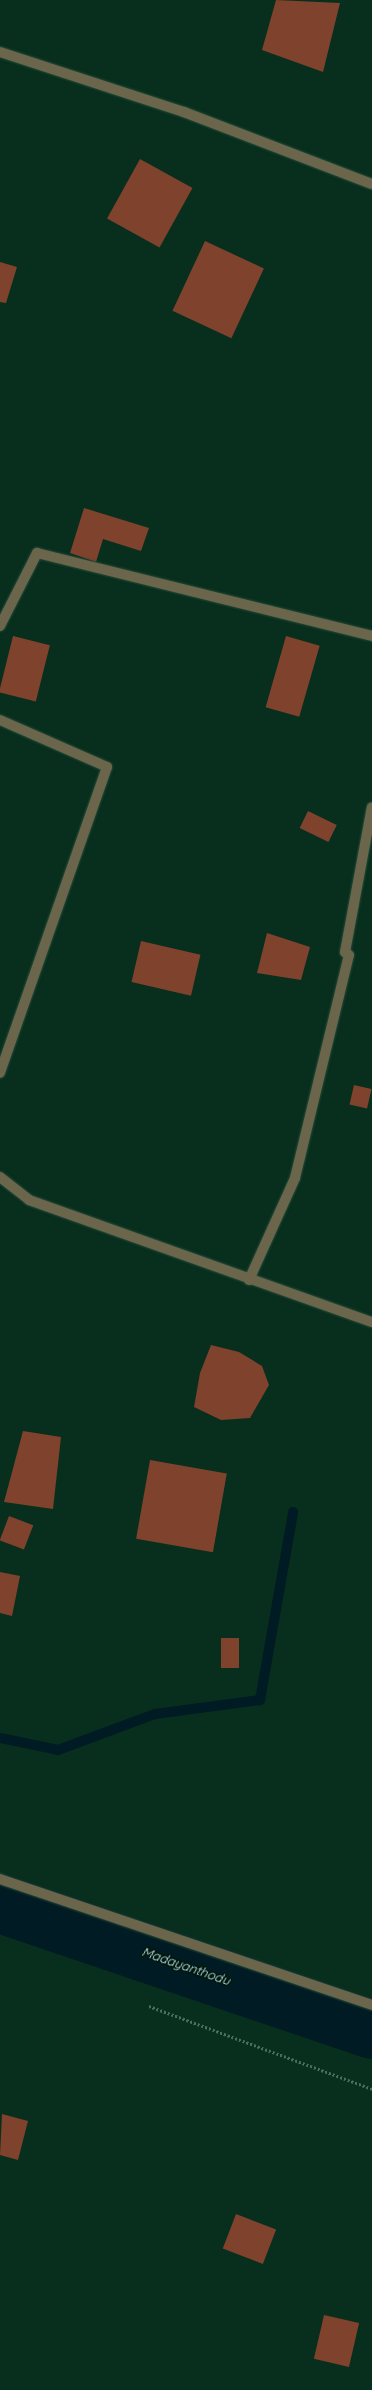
<!DOCTYPE html>
<html>
<head>
<meta charset="utf-8">
<style>
  body { margin:0 }
  #map { position:relative; width:372px; height:2390px; overflow:hidden; background:#082e1d; font-family:Quicksand,sans-serif }
  div>[style] { position:absolute }
  .stream>* { height:10px; margin:-5px; padding:0 5px; transform-origin:5px; border-radius:5px; background:#001b23 }
  .river>* { height:59px; margin:-29.5px; padding:0 29.5px; transform-origin:29.5px; border-radius:29.5px; background:#001b23 }
  .building>* { inset:0; background:#7f422d; transform-origin:0 0 }
  .path>* { height:2.5px; margin-top:-1.25px; transform-origin:0; background:repeating-linear-gradient(90deg,#496e5c 0 2px,transparent 0 4px) }
  .roads { filter:drop-shadow(0 0 1px #254b39) drop-shadow(0 0 1px #254b39) }
  .minor>* { height:10px; margin:-5px; padding:0 5px; transform-origin:5px; border-radius:5px; background:#6b664b }
  span { translate:-50% -50%; white-space:nowrap; text-align:center; line-height:1.15; -webkit-text-stroke:3.5px #001508; paint-order:stroke }
  .water-label { font-size:13px; color:#bce8f5; font-style:italic }
</style>
</head>
<body>
<div id="map">
  <div class="stream">
    <div style="left:0;top:1738px;width:59px;rotate:11.7deg"></div>
    <div style="left:58px;top:1750px;width:103px;rotate:-20.4deg"></div>
    <div style="left:155px;top:1714px;width:106px;rotate:-7.6deg"></div>
    <div style="left:260px;top:1700px;width:191px;rotate:-80deg"></div>
  </div>
  <div class="river">
    <div style="left:0;top:1903px;width:393px;rotate:18.7deg"></div>
  </div>
  <div class="building">
    <div style="clip-path:polygon(276px 0,340px 3px,323px 72px,262px 50px)"></div>
    <div style="left:140px;top:159px;width:60px;height:68px;rotate:29deg"></div>
    <div style="left:205px;top:241px;width:65px;height:77px;rotate:25deg"></div>
    <div style="clip-path:polygon(0 262px,17px 267px,6px 303px,0 302px)"></div>
    <div style="clip-path:polygon(84px 508px,149px 528px,141px 551px,103px 539px,96px 562px,70px 553px)"></div>
    <div style="left:13px;top:636px;width:38px;height:58px;rotate:14deg"></div>
    <div style="left:286px;top:636px;width:35px;height:74px;rotate:16deg"></div>
    <div style="left:308px;top:811px;width:32px;height:19px;rotate:26deg"></div>
    <div style="clip-path:polygon(267px 933px,310px 947px,301px 980px,257px 973px)"></div>
    <div style="left:141px;top:941px;width:61px;height:42px;rotate:13deg"></div>
    <div style="left:354px;top:1085px;width:18px;height:20px;rotate:13deg"></div>
    <div style="clip-path:polygon(211px 1345px,239px 1352px,262px 1366px,269px 1385px,250px 1418px,221px 1420px,194px 1407px,200px 1373px)"></div>
    <div style="clip-path:polygon(23px 1431px,61px 1437px,53px 1509px,4px 1502px)"></div>
    <div style="left:150px;top:1460px;width:78px;height:80px;rotate:10deg"></div>
    <div style="left:9px;top:1516px;width:26px;height:26px;rotate:21deg"></div>
    <div style="clip-path:polygon(0 1572px,20px 1576px,12px 1616px,0 1613px)"></div>
    <div style="left:221px;top:1638px;width:18px;height:30px"></div>
    <div style="clip-path:polygon(2px 2114px,28px 2121px,18px 2160px,0 2155px)"></div>
    <div style="left:236px;top:2214px;width:43px;height:37px;rotate:21deg"></div>
    <div style="left:324px;top:2315px;width:36px;height:45px;rotate:13deg"></div>
  </div>
  <div class="path">
    <div style="left:149px;top:2006px;width:238px;rotate:20.4deg"></div>
  </div>
  <div class="roads">
    <div class="minor">
      <div style="left:0;top:52px;width:194px;rotate:18.1deg"></div>
      <div style="left:184px;top:112px;width:201px;rotate:21deg"></div>
      <div style="left:0;top:626px;width:82px;rotate:-63.1deg"></div>
      <div style="left:37px;top:553px;width:345px;rotate:13.9deg"></div>
      <div style="left:0;top:720px;width:117px;rotate:23.7deg"></div>
      <div style="left:107px;top:767px;width:324px;rotate:109.3deg"></div>
      <div style="left:0;top:1177px;width:37px;rotate:38deg"></div>
      <div style="left:29px;top:1200px;width:364px;rotate:19.6deg"></div>
      <div style="left:249px;top:1280px;width:112px;rotate:-65.7deg"></div>
      <div style="left:295px;top:1178px;width:229px;rotate:-76.4deg"></div>
      <div style="left:349px;top:955px;width:5px;rotate:-143deg"></div>
      <div style="left:345px;top:952px;width:147px;rotate:-79.5deg"></div>
      <div style="left:0;top:1879px;width:393px;rotate:18.7deg"></div>
    </div>
  </div>
  <div class="water-label">
    <span style="left:186px;top:1966px;rotate:19deg">Madayanthodu</span>
  </div>
</div>
</body>
</html>
